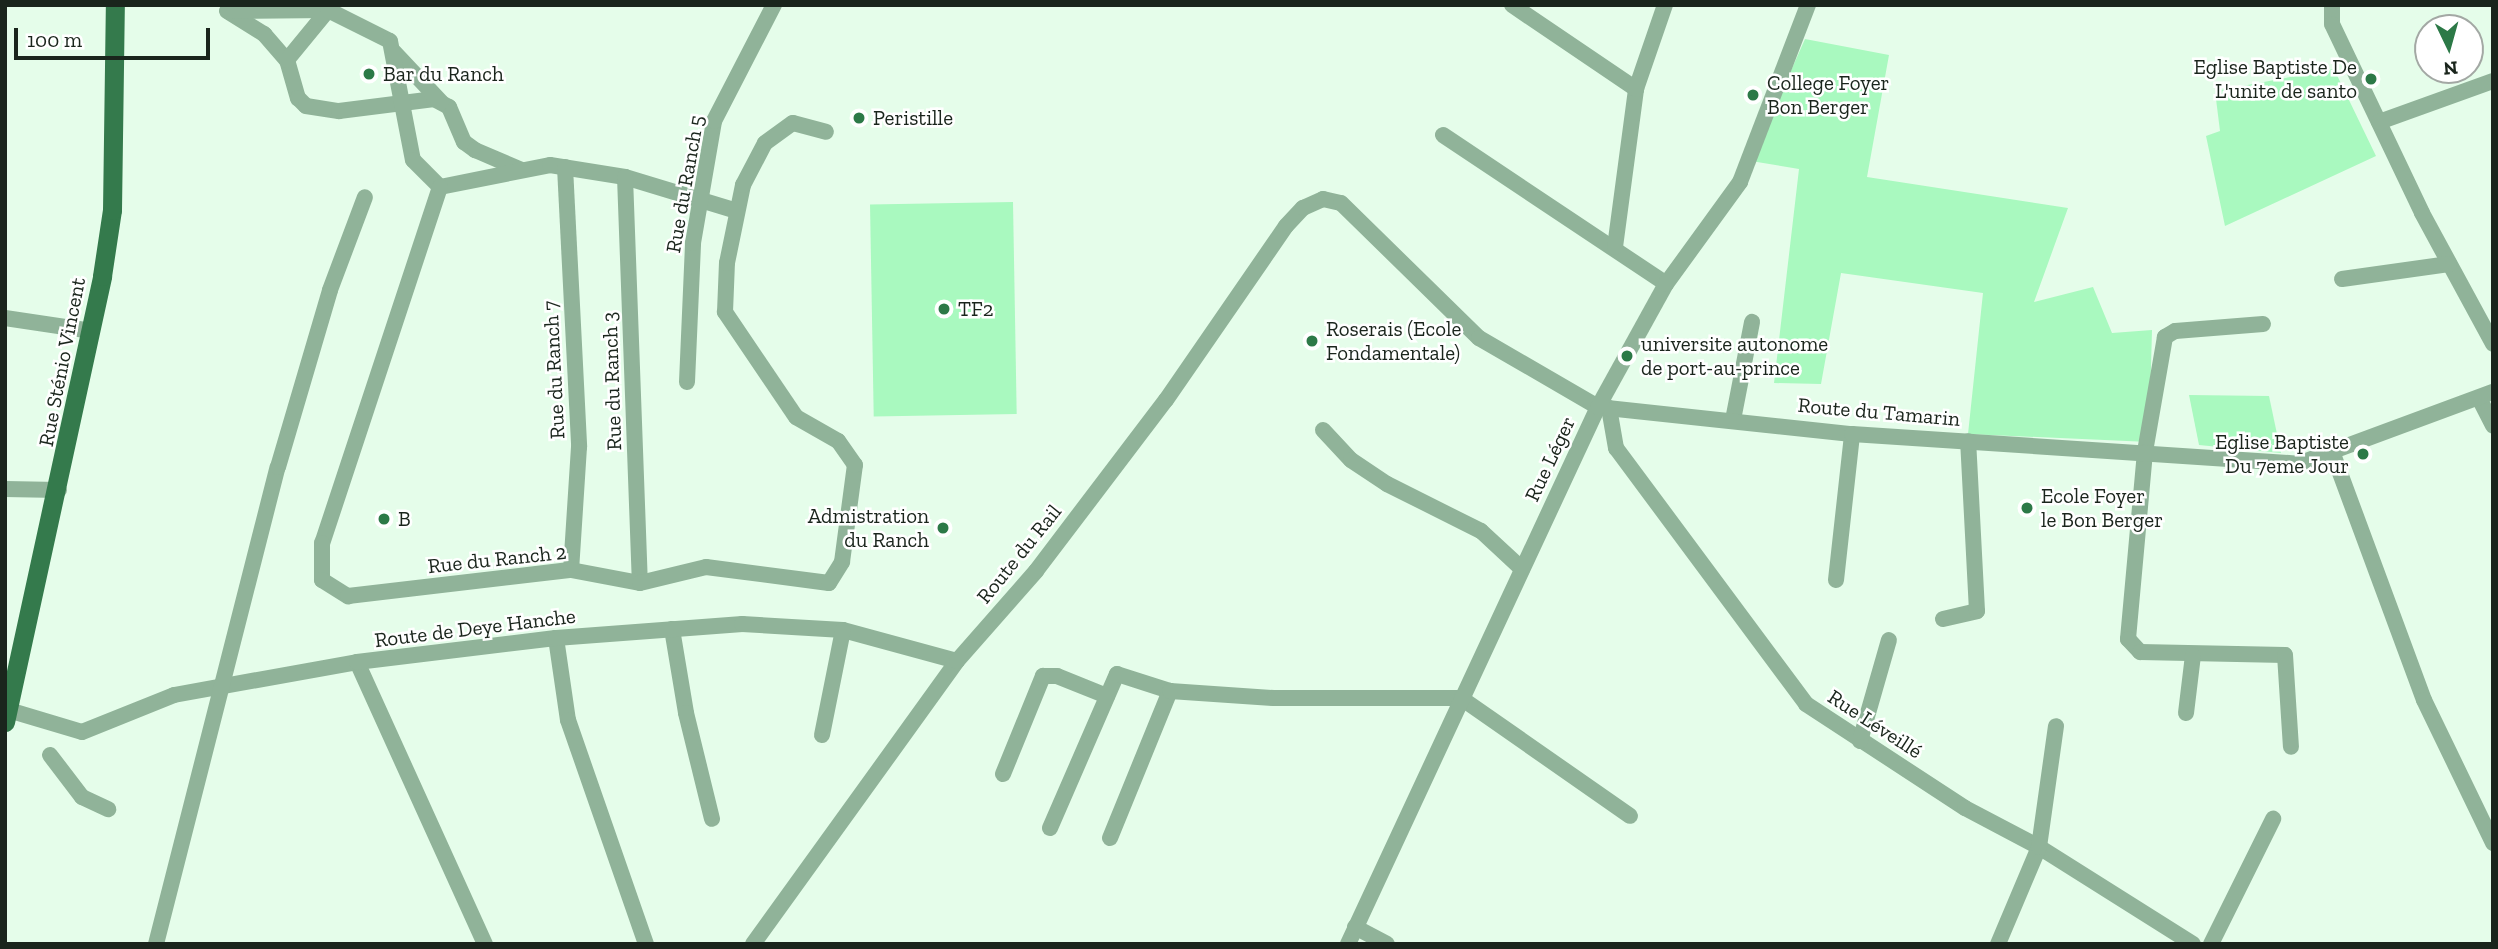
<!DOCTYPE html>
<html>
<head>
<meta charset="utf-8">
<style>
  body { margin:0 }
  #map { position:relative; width:2498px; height:949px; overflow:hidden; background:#e5fdea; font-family:"Zilla Slab",serif }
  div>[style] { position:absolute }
  .green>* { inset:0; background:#a9f9bf; transform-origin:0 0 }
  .minor>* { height:16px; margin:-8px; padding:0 8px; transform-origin:8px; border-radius:8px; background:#90b399 }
  .major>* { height:19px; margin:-9.5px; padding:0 9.5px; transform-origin:9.5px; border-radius:9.5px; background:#347a4c }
  .dots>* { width:19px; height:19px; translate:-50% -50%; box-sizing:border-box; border:4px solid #fff; border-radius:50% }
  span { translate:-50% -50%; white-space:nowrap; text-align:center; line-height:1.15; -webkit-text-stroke:5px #fff; paint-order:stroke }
  .poi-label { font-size:21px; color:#1a251c }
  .right { translate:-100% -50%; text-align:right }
  .left { translate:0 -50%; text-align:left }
  .street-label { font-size:21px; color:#1a251c }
  .frame { position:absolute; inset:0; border:7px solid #1a251c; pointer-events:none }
  .north { position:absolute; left:2414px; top:14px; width:70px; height:70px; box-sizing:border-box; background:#fff; border:2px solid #a3a8a4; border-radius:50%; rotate:175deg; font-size:19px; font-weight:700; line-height:28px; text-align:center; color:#1a251c }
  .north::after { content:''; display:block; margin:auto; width:24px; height:32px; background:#2c7947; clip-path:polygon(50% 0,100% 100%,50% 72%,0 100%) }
  .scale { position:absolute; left:14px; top:28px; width:196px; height:32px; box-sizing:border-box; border:4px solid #1a251c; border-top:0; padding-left:9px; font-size:21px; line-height:24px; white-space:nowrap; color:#1a251c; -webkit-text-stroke:5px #fff; paint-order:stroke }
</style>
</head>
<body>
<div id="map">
  <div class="green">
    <div style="clip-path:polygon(1805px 39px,1889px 55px,1867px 177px,2068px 208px,2034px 302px,2093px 287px,2112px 333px,2152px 330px,2149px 442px,1968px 434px,1983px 293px,1841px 273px,1821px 384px,1774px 383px,1799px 169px,1751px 161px)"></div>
    <div style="clip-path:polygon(2334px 69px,2376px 156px,2225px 226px,2206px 136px,2220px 131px,2215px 91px)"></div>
    <div style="left:1013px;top:202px;width:212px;height:143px;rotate:89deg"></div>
    <div style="clip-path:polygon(2189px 395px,2269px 396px,2281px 453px,2199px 445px)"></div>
  </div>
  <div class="minor">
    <div style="left:1512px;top:5px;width:150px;rotate:34.1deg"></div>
    <div style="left:2332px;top:5px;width:19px;rotate:90deg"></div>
    <div style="left:2332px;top:24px;width:209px;rotate:64.5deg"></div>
    <div style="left:2422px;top:213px;width:149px;rotate:61.5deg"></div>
    <div style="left:227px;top:11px;width:44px;rotate:31.9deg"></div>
    <div style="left:264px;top:34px;width:35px;rotate:49deg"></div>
    <div style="left:287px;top:60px;width:40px;rotate:74deg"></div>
    <div style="left:298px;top:98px;width:11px;rotate:45deg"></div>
    <div style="left:306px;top:106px;width:33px;rotate:9deg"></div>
    <div style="left:339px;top:111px;width:96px;rotate:-7.2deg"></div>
    <div style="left:434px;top:99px;width:17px;rotate:28deg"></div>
    <div style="left:449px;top:107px;width:38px;rotate:67deg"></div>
    <div style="left:464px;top:142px;width:14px;rotate:36deg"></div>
    <div style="left:475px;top:150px;width:51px;rotate:23.1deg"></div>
    <div style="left:228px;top:11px;width:100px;rotate:-0.6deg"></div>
    <div style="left:328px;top:10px;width:5px;rotate:-90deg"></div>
    <div style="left:394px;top:52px;width:69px;rotate:46.8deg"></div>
    <div style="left:287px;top:60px;width:65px;rotate:-50.6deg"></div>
    <div style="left:328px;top:10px;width:69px;rotate:26.6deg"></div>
    <div style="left:390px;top:41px;width:121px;rotate:79.1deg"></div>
    <div style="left:413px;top:160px;width:38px;rotate:45deg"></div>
    <div style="left:440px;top:187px;width:112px;rotate:-11.3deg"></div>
    <div style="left:550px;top:165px;width:76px;rotate:9.1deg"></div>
    <div style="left:625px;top:177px;width:117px;rotate:16.9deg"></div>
    <div style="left:2379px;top:122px;width:121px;rotate:-19.8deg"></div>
    <div style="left:1443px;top:135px;width:268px;rotate:33.7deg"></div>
    <div style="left:565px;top:167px;width:280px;rotate:87.1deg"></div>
    <div style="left:579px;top:447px;width:123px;rotate:93.7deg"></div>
    <div style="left:625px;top:177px;width:406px;rotate:87.9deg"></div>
    <div style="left:440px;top:187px;width:375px;rotate:108.3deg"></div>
    <div style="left:322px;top:543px;width:37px;rotate:90deg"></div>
    <div style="left:322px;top:580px;width:31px;rotate:32deg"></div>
    <div style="left:348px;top:596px;width:225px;rotate:-6.7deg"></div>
    <div style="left:571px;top:570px;width:70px;rotate:10.7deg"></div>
    <div style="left:640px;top:583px;width:68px;rotate:-13.6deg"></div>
    <div style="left:706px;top:567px;width:124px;rotate:7.4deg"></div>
    <div style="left:829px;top:583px;width:25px;rotate:-58deg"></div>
    <div style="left:842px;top:562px;width:98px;rotate:-82.4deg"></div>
    <div style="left:855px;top:465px;width:29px;rotate:-125deg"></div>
    <div style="left:838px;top:441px;width:48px;rotate:-150.3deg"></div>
    <div style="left:796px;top:417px;width:127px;rotate:-124.1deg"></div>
    <div style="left:725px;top:312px;width:49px;rotate:-87.7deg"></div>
    <div style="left:727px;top:263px;width:80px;rotate:-78.4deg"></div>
    <div style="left:743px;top:185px;width:47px;rotate:-62.4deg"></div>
    <div style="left:765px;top:143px;width:34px;rotate:-36deg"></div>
    <div style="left:793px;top:123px;width:34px;rotate:15deg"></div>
    <div style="left:1615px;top:247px;width:159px;rotate:-82.4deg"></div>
    <div style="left:1636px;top:89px;width:89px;rotate:-71deg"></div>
    <div style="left:2342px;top:279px;width:108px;rotate:-8deg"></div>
    <div style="left:5px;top:318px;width:88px;rotate:8.5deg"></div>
    <div style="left:2263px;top:324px;width:88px;rotate:175.5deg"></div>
    <div style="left:2175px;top:331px;width:12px;rotate:149deg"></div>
    <div style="left:2165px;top:337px;width:117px;rotate:99.9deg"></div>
    <div style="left:2145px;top:452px;width:188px;rotate:95.2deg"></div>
    <div style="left:2128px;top:639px;width:18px;rotate:47deg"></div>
    <div style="left:2140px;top:652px;width:145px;rotate:1.2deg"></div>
    <div style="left:2285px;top:655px;width:92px;rotate:86.3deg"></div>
    <div style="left:687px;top:382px;width:139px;rotate:-87.5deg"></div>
    <div style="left:693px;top:243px;width:124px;rotate:-80.2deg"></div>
    <div style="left:714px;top:121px;width:131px;rotate:-62.7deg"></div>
    <div style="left:2479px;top:398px;width:31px;rotate:63deg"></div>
    <div style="left:1609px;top:408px;width:41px;rotate:80.1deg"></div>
    <div style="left:1616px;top:448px;width:319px;rotate:53.4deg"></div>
    <div style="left:1806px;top:704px;width:190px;rotate:33.2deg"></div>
    <div style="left:1965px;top:808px;width:84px;rotate:27.8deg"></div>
    <div style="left:2039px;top:847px;width:182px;rotate:32.2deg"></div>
    <div style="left:1733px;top:420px;width:100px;rotate:-79deg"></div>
    <div style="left:1323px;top:430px;width:41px;rotate:47deg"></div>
    <div style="left:1351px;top:460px;width:43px;rotate:33.7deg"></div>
    <div style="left:1387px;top:484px;width:105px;rotate:26.6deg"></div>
    <div style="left:1481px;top:531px;width:56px;rotate:42.8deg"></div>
    <div style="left:2333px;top:454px;width:262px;rotate:69.7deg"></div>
    <div style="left:2424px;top:700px;width:159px;rotate:64.2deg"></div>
    <div style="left:5px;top:489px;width:54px;rotate:1.1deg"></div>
    <div style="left:1836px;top:580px;width:147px;rotate:-83.7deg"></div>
    <div style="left:1943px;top:619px;width:35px;rotate:-13deg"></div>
    <div style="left:1977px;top:611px;width:170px;rotate:-93deg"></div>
    <div style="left:672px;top:629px;width:85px;rotate:80.5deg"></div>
    <div style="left:686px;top:713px;width:109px;rotate:76.2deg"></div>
    <div style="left:556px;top:638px;width:83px;rotate:81.7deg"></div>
    <div style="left:568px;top:720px;width:237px;rotate:70.8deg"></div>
    <div style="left:357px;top:662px;width:310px;rotate:65.6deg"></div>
    <div style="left:5px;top:709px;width:80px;rotate:16.6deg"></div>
    <div style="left:82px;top:732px;width:99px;rotate:-21.9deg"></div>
    <div style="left:174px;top:695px;width:186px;rotate:-10.2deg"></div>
    <div style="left:357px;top:662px;width:200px;rotate:-6.9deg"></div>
    <div style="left:556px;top:638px;width:187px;rotate:-4.3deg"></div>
    <div style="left:742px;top:624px;width:101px;rotate:3.4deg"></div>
    <div style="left:843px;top:630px;width:118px;rotate:15.2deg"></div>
    <div style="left:2186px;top:713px;width:58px;rotate:-83.1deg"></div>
    <div style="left:822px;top:735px;width:107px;rotate:-78.7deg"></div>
    <div style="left:1860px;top:741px;width:105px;rotate:-74deg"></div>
    <div style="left:50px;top:755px;width:53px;rotate:52.7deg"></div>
    <div style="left:82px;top:797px;width:29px;rotate:25deg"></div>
    <div style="left:1003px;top:774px;width:106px;rotate:-67.8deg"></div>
    <div style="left:1043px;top:676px;width:14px"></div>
    <div style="left:1057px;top:676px;width:54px;rotate:21.8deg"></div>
    <div style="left:1050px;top:828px;width:168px;rotate:-66.5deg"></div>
    <div style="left:1117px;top:674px;width:56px;rotate:17.8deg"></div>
    <div style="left:1110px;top:838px;width:159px;rotate:-67.8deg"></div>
    <div style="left:1170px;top:691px;width:104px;rotate:3.9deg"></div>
    <div style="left:1274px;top:698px;width:187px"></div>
    <div style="left:1461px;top:698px;width:206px;rotate:34.9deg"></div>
    <div style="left:1355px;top:927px;width:36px;rotate:28deg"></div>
    <div style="left:156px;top:944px;width:492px;rotate:-75.7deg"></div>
    <div style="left:278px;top:467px;width:184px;rotate:-73.6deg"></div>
    <div style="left:330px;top:290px;width:99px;rotate:-69.4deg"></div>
    <div style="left:753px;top:944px;width:349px;rotate:-54.2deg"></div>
    <div style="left:957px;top:661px;width:120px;rotate:-48.7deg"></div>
    <div style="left:1036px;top:571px;width:215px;rotate:-52.8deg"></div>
    <div style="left:1166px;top:400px;width:211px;rotate:-55.4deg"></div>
    <div style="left:1286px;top:226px;width:25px;rotate:-47deg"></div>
    <div style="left:1303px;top:208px;width:22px;rotate:-24deg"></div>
    <div style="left:1323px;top:199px;width:18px;rotate:13deg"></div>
    <div style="left:1341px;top:203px;width:193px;rotate:44.4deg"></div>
    <div style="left:1479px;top:338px;width:138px;rotate:30.1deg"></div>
    <div style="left:1598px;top:407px;width:255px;rotate:6.1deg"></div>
    <div style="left:1852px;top:434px;width:447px;rotate:3.8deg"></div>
    <div style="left:2298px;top:464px;width:208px;rotate:-20.3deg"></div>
    <div style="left:1348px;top:944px;width:592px;rotate:-65.04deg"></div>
    <div style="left:1598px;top:407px;width:141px;rotate:-61.1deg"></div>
    <div style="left:1666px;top:284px;width:126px;rotate:-54deg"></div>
    <div style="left:1740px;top:182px;width:190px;rotate:-69deg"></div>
    <div style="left:1998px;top:944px;width:105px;rotate:-67.1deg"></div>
    <div style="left:2039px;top:847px;width:122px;rotate:-82deg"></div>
    <div style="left:2211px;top:944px;width:140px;rotate:-63.6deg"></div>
  </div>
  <div class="major">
    <div style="left:5px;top:722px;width:456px;rotate:-77.7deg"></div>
    <div style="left:102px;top:276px;width:67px;rotate:-81.4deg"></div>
    <div style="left:112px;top:210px;width:205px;rotate:-89.2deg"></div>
  </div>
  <div class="dots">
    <div style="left:369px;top:74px;background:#2c7947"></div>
    <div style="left:2371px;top:79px;background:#2c7947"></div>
    <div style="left:1753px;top:95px;background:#2c7947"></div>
    <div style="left:859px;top:118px;background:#2c7947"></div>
    <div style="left:944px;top:309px;background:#2c7947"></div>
    <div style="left:1312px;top:341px;background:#2c7947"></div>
    <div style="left:1627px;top:356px;background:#2c7947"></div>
    <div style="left:2363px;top:454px;background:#2c7947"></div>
    <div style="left:2027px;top:508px;background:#2c7947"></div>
    <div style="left:384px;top:519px;background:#2c7947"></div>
    <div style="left:943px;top:528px;background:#2c7947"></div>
  </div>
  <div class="poi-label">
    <span class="right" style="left:2357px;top:79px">Eglise Baptiste De<br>L'unite de santo</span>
    <span class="left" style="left:383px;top:74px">Bar du Ranch</span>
    <span class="left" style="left:1767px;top:95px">College Foyer<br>Bon Berger</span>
    <span class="left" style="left:873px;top:118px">Peristille</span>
    <span class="left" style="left:958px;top:309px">TF2</span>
    <span class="left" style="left:1326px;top:341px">Roserais (Ecole<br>Fondamentale)</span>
    <span class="left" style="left:1641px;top:356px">universite autonome<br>de port-au-prince</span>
    <span class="right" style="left:2349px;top:454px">Eglise Baptiste<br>Du 7eme Jour</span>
    <span class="left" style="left:2041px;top:508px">Ecole Foyer<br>le Bon Berger</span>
    <span class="right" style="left:929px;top:528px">Admistration<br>du Ranch</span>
    <span class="left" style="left:398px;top:519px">B</span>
  </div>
  <div class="street-label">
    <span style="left:685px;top:184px;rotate:-80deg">Rue du Ranch 5</span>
    <span style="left:62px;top:362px;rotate:-79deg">Rue Sténio Vincent</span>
    <span style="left:554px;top:370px;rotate:-93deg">Rue du Ranch 7</span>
    <span style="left:612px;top:381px;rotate:-92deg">Rue du Ranch 3</span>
    <span style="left:1879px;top:412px;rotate:5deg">Route du Tamarin</span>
    <span style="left:1550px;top:459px;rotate:-65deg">Rue Léger</span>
    <span style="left:1019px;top:554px;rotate:-51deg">Route du Rail</span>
    <span style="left:497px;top:559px;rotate:-6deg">Rue du Ranch 2</span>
    <span style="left:475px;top:628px;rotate:-7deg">Route de Deye Hanche</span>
    <span style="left:1875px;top:724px;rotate:33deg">Rue Léveillé</span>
  </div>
  <div class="frame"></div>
  <div class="north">N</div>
  <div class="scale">100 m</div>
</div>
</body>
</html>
